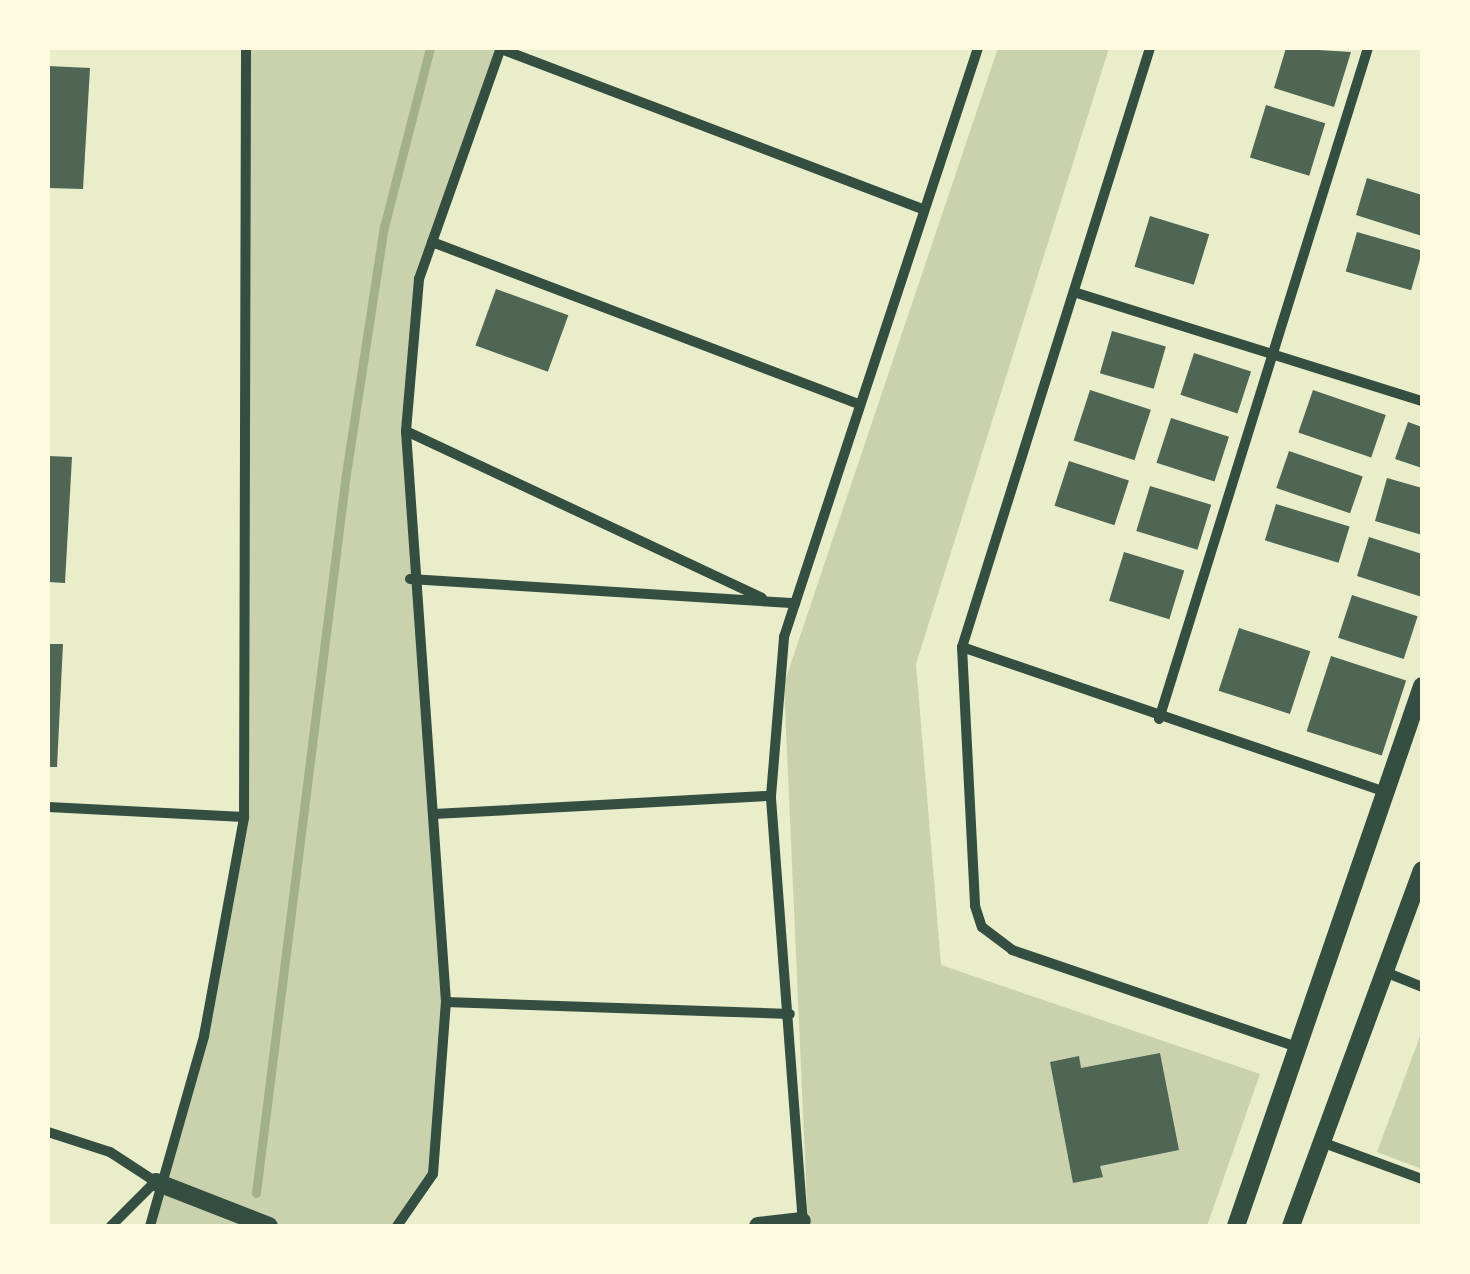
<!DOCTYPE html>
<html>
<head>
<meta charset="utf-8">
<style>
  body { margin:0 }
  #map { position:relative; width:1470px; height:1274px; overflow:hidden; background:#e9edc9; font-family:"Open Sans",sans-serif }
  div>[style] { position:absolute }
  .green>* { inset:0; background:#cad2ad }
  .stream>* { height:9px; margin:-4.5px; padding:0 4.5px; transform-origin:4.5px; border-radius:4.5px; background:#a3b18a }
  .building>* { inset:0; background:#4f6655; transform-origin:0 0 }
  .minor>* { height:10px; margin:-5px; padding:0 5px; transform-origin:5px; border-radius:5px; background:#344e41 }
  .tertiary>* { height:18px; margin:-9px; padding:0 9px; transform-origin:9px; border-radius:9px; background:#344e41 }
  span { translate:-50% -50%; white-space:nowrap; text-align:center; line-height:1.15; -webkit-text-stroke:10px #fefae0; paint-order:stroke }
  .frame { position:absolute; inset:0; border:50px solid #fefae0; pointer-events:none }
</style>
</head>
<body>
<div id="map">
  <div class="green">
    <div style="clip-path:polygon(246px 48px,501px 48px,419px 279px,406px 431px,446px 1002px,433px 1174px,397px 1226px,150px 1226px,204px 1036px,244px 817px)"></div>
    <div style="clip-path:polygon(998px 48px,1109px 48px,916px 664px,941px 965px,1260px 1074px,1207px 1226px,808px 1226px,784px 684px)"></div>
    <div style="clip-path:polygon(1422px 1031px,1422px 1169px,1377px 1152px)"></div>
  </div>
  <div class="stream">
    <div style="left:256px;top:1193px;width:725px;rotate:-82.87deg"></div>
    <div style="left:346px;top:474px;width:250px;rotate:-81.3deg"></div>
    <div style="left:384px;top:227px;width:185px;rotate:-75.6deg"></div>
  </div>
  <div class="building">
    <div style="clip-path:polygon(1286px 48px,1351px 52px,1334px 107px,1274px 88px)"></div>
    <div style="clip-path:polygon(48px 66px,90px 68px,83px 189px,48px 188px)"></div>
    <div style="left:1266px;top:105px;width:62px;height:55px;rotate:17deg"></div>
    <div style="clip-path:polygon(1367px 178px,1422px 195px,1422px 236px,1356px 215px)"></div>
    <div style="left:1150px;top:216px;width:62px;height:53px;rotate:17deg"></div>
    <div style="left:1357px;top:232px;width:68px;height:41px;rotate:16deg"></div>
    <div style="left:496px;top:289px;width:77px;height:60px;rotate:20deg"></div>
    <div style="left:1112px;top:331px;width:56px;height:44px;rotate:16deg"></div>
    <div style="left:1194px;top:353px;width:60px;height:44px;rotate:18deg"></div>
    <div style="left:1090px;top:390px;width:64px;height:53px;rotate:18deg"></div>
    <div style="left:1313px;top:390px;width:77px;height:45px;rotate:19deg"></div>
    <div style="left:1171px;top:418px;width:61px;height:47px;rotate:18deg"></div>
    <div style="clip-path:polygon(1408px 422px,1422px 427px,1422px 468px,1395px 459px)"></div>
    <div style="left:1289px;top:451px;width:78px;height:39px;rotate:19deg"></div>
    <div style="clip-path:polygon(48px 456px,72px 457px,65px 583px,48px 582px)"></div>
    <div style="left:1069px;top:461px;width:63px;height:47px;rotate:18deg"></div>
    <div style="clip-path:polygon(1387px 478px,1422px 488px,1422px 535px,1375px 521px)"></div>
    <div style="left:1150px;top:486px;width:64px;height:47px;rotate:17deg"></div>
    <div style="left:1276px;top:504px;width:77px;height:38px;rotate:17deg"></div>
    <div style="clip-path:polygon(1369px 537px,1422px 554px,1422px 597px,1357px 576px)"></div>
    <div style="left:1124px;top:552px;width:63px;height:51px;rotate:17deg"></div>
    <div style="left:1352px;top:595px;width:69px;height:45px;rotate:18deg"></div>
    <div style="left:1239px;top:628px;width:75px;height:66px;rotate:18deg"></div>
    <div style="clip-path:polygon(48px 644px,63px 644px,57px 767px,48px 767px)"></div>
    <div style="left:1331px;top:656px;width:79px;height:79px;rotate:18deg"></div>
    <div style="clip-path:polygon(1160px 1053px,1179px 1150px,1100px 1166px,1103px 1177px,1073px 1183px,1050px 1062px,1079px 1056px,1081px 1068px)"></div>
  </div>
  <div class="minor">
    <div style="left:1150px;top:48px;width:628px;rotate:107.42deg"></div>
    <div style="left:962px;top:647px;width:259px;rotate:87.1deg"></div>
    <div style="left:975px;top:906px;width:22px;rotate:72deg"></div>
    <div style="left:982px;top:927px;width:38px;rotate:37deg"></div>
    <div style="left:1012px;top:950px;width:301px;rotate:18.8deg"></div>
    <div style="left:501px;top:49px;width:450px;rotate:20.8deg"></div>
    <div style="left:432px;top:242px;width:453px;rotate:20.8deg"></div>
    <div style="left:1077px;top:293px;width:362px;rotate:17.4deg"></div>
    <div style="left:406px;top:431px;width:393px;rotate:25.1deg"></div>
    <div style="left:410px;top:579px;width:386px;rotate:3.6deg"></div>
    <div style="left:962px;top:647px;width:448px;rotate:18.9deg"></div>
    <div style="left:1159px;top:719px;width:703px;rotate:-72.7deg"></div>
    <div style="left:48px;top:807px;width:196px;rotate:2.9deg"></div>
    <div style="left:434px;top:814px;width:337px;rotate:-3.1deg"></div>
    <div style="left:1385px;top:972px;width:40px;rotate:22deg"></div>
    <div style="left:446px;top:1002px;width:344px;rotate:2deg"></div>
    <div style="left:48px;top:1132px;width:65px;rotate:17.9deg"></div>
    <div style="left:110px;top:1152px;width:55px;rotate:33.1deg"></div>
    <div style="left:1324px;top:1143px;width:104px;rotate:20.2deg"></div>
    <div style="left:803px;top:1224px;width:429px;rotate:-94.3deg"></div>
    <div style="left:771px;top:796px;width:160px;rotate:-85.3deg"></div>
    <div style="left:784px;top:637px;width:620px;rotate:-71.77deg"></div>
    <div style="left:111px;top:1226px;width:62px;rotate:-45deg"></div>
    <div style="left:150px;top:1226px;width:198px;rotate:-74.1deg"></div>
    <div style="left:204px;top:1036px;width:223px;rotate:-79.6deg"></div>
    <div style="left:244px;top:817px;width:769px;rotate:-89.85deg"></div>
    <div style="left:397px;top:1226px;width:63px;rotate:-55.3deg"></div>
    <div style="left:433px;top:1174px;width:172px;rotate:-85.7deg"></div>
    <div style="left:446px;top:1002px;width:572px;rotate:-94.01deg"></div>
    <div style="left:406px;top:431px;width:153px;rotate:-85.1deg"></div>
    <div style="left:419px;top:279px;width:245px;rotate:-70.5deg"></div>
  </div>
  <div class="tertiary">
    <div style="left:156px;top:1182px;width:121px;rotate:21.3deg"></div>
    <div style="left:758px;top:1226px;width:44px;rotate:-6.5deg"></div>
    <div style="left:1236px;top:1226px;width:571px;rotate:-70.99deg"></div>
    <div style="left:1291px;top:1226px;width:379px;rotate:-69.8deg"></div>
  </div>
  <div class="frame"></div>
</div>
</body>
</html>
